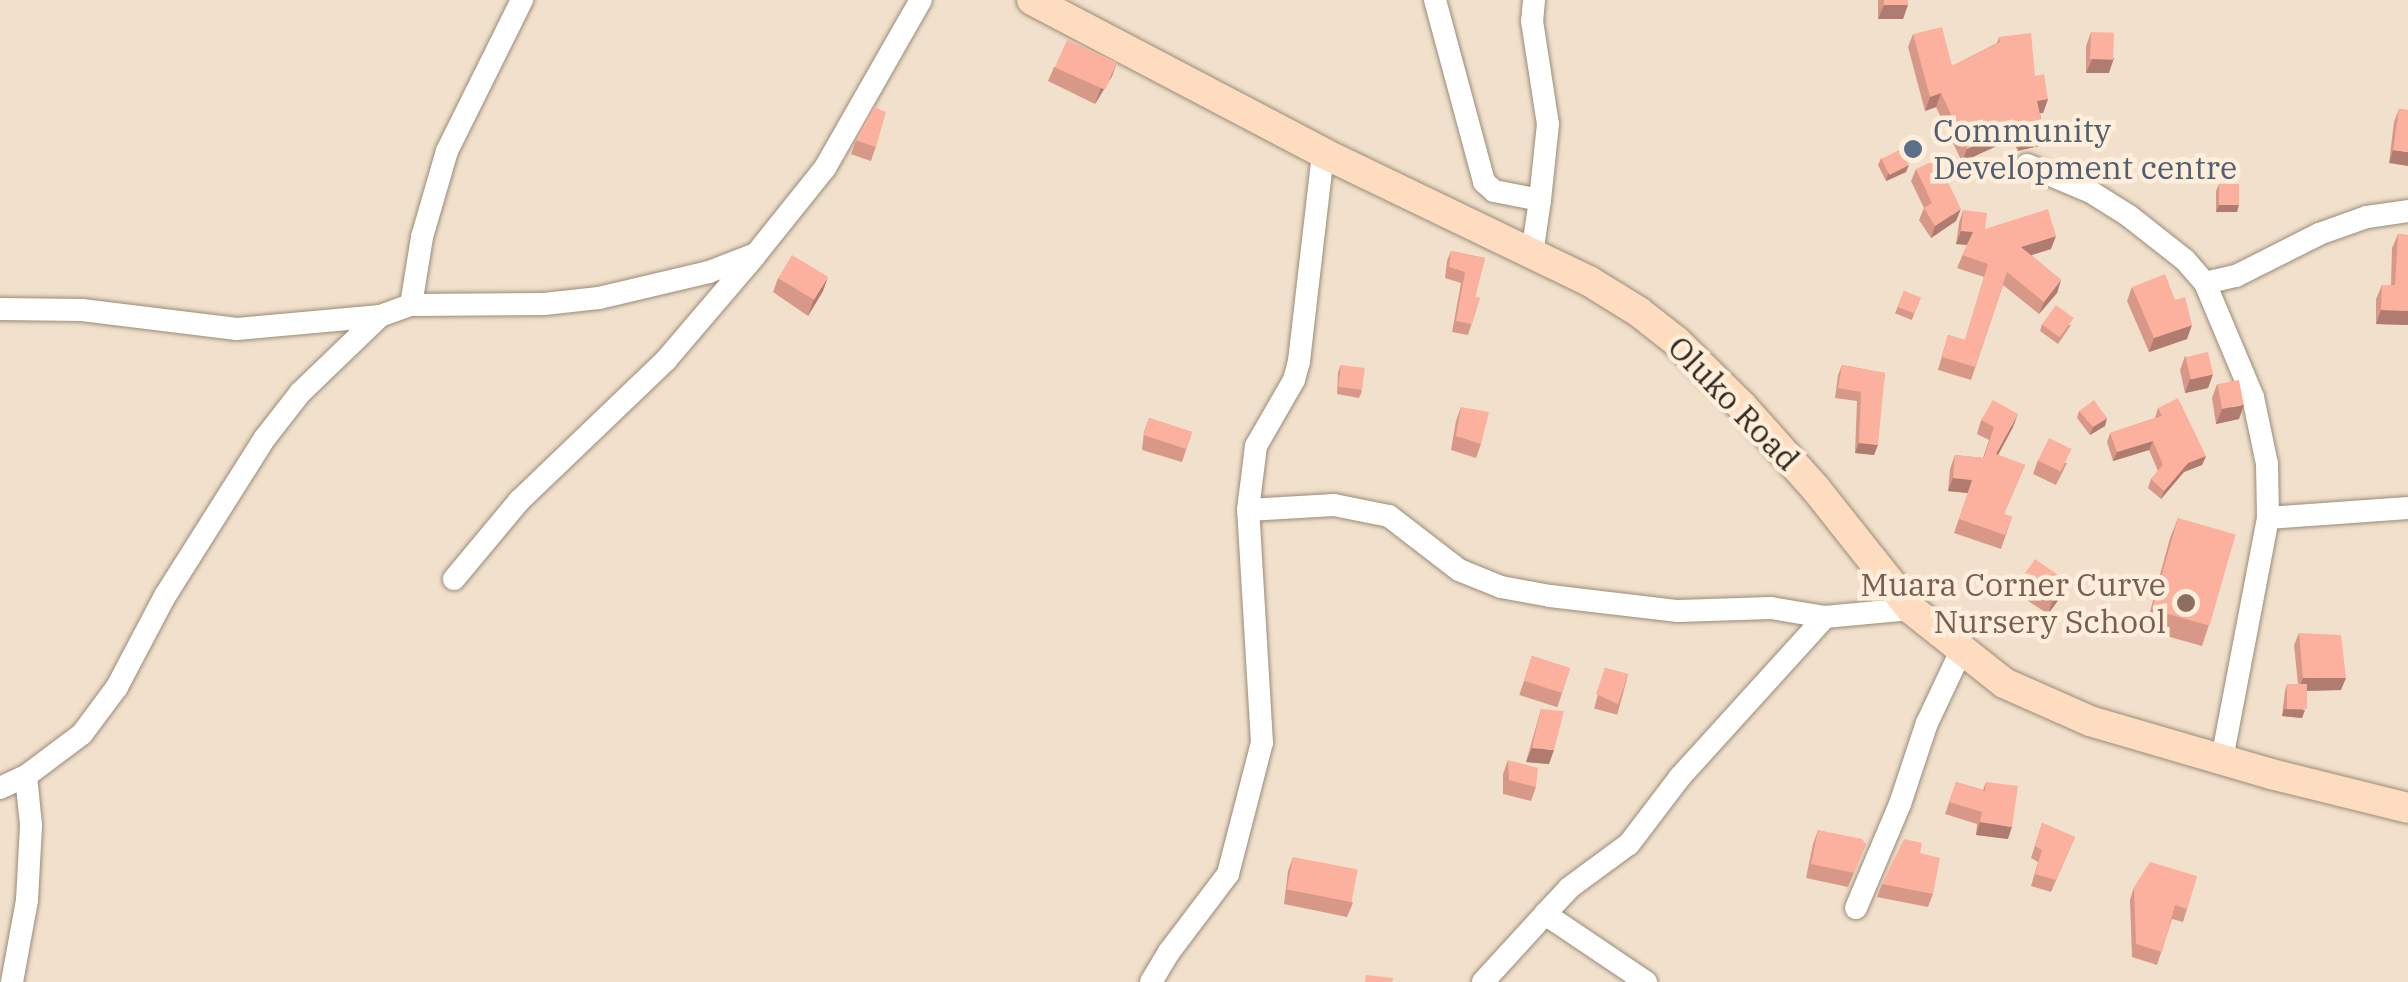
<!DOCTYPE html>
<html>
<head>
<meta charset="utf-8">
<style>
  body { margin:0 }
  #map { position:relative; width:2408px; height:982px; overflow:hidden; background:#f1e1cc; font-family:"IBM Plex Serif",serif }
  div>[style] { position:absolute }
  .roads { filter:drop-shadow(0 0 2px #9a8b77) drop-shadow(0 0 2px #9a8b77) }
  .minor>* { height:22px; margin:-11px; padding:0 11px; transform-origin:11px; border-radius:11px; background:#fff }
  .secondary>* { height:30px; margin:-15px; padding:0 15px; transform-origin:15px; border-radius:15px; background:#fedcc0 }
  .wall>* { inset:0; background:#d89888; transform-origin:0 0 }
  .shaded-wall>* { inset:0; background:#b07c6f }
  .building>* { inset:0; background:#fbb19e; transform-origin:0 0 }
  .dots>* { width:28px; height:28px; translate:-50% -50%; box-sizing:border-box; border:5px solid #ffeed9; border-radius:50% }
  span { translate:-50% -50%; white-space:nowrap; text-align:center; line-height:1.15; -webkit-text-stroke:9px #ffeed9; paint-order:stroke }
  .service-label { font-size:32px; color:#4e5e75 }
  .left { translate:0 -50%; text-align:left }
  .street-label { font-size:32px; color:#2e2720 }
  .education-label { font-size:32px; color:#785e54 }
  .right { translate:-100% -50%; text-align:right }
</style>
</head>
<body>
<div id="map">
  <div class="roads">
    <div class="minor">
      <div style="left:1435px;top:0;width:188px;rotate:74.9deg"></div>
      <div style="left:1484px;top:182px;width:13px;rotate:42deg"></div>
      <div style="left:1494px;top:191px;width:47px;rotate:11.1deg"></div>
      <div style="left:1540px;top:200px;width:55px;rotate:98.4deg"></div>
      <div style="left:1534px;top:0;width:21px;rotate:95deg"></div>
      <div style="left:1532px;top:21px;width:104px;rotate:81.2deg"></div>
      <div style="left:1548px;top:124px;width:76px;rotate:96deg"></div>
      <div style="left:2027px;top:165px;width:69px;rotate:22.9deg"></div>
      <div style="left:2091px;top:192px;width:45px;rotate:32.3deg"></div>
      <div style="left:2129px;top:216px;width:71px;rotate:38.2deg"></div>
      <div style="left:2185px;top:260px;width:30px;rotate:49deg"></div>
      <div style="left:2205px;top:283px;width:32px;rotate:-13deg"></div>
      <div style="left:2236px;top:276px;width:93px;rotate:-26.8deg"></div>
      <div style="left:2319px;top:234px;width:51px;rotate:-19.5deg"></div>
      <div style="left:2367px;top:217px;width:41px;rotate:-8.3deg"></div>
      <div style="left:2205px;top:283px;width:124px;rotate:67.2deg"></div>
      <div style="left:2253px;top:397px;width:68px;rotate:78.2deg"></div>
      <div style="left:2267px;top:464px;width:54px;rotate:88.9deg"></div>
      <div style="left:2268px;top:518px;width:245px;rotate:100.8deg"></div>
      <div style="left:411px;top:305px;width:69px;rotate:-80.8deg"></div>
      <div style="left:422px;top:237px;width:90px;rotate:-73.8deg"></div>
      <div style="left:447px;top:151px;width:169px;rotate:-63.6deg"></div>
      <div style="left:0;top:309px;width:82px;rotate:0.7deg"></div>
      <div style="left:82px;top:310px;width:156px;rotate:7deg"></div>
      <div style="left:237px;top:329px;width:144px;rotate:-5.2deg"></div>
      <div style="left:1248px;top:510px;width:86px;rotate:-3.3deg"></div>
      <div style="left:1334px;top:505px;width:56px;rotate:11.3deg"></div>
      <div style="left:1389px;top:516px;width:88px;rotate:37.6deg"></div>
      <div style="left:1459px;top:570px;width:45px;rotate:22deg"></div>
      <div style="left:1501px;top:587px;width:50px;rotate:10.4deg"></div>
      <div style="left:1550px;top:596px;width:129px;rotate:6.7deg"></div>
      <div style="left:1678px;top:611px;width:93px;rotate:-1.8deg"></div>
      <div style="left:1771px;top:608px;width:55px;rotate:9.5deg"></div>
      <div style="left:2268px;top:518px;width:140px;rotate:-4.1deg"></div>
      <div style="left:454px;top:579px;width:102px;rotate:-50.2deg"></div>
      <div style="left:519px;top:501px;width:204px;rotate:-43.8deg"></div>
      <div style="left:666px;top:360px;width:135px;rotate:-49.5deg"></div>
      <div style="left:0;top:788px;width:29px;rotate:-25deg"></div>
      <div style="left:26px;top:776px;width:70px;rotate:-36.9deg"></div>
      <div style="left:82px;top:734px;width:59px;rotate:-53.3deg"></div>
      <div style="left:117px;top:687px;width:103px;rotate:-62.2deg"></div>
      <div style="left:165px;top:596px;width:187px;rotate:-57.7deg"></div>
      <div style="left:265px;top:438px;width:57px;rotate:-52.1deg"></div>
      <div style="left:300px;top:393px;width:111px;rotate:-43.9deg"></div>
      <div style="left:380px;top:316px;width:33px;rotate:-20deg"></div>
      <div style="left:411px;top:305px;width:133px;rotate:-0.4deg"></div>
      <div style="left:544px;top:304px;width:55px;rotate:-6.2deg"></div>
      <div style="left:599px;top:298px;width:113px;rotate:-13.3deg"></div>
      <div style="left:709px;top:272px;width:50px;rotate:-21deg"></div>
      <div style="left:756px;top:254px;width:110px;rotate:-51.3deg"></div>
      <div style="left:825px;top:168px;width:193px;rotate:-60.3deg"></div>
      <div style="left:1856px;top:908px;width:113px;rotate:-67.1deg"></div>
      <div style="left:1900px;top:804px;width:85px;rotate:-71.6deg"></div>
      <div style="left:1927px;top:723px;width:80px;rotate:-64.7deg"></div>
      <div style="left:12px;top:982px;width:83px;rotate:-79.6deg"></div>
      <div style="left:27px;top:900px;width:75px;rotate:-86.9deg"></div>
      <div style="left:31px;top:825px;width:49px;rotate:-95.8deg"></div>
      <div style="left:1151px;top:982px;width:35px;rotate:-59deg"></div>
      <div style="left:1169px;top:952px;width:98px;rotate:-52.9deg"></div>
      <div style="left:1228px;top:874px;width:135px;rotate:-75.5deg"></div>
      <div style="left:1262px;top:743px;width:233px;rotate:-93.4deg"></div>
      <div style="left:1248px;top:510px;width:64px;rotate:-82.9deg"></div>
      <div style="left:1256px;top:446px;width:76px;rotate:-60.1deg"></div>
      <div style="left:1294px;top:380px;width:20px;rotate:-75deg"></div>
      <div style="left:1299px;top:361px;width:209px;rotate:-83.4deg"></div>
      <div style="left:1483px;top:982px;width:92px;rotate:-47.6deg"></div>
      <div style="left:1646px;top:982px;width:122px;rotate:-146deg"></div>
      <div style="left:1545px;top:914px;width:35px;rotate:-47deg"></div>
      <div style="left:1569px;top:888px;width:74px;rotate:-36.3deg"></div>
      <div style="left:1629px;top:844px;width:84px;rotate:-52.7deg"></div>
      <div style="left:1680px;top:777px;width:216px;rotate:-47.8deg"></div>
      <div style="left:1825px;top:617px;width:86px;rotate:-5.3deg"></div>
    </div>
    <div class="secondary">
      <div style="left:1032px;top:0;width:329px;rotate:27.7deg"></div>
      <div style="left:1323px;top:153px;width:295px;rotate:25.7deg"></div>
      <div style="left:1589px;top:281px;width:59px;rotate:31.8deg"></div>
      <div style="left:1639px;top:312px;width:47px;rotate:38.1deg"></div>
      <div style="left:1676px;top:341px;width:93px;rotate:44.6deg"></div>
      <div style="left:1742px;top:406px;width:111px;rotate:48.3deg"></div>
      <div style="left:1816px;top:489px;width:153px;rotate:51.6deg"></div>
      <div style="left:1911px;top:609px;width:119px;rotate:38.5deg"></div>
      <div style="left:2004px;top:683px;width:94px;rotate:23.8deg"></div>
      <div style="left:2090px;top:721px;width:189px;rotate:16.3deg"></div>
      <div style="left:2271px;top:774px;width:141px;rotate:13.9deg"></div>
    </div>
  </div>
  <div class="wall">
    <div style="clip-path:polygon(1878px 0,1908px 0,1903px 19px,1878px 19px)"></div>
    <div style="clip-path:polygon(2091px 32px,2109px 73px,2086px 73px,2086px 46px)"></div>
    <div style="clip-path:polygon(1913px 34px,1952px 66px,1997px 43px,1999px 37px,2035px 76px,2048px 99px,2043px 113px,2040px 113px,2044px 133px,2039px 146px,2017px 151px,2014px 138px,1962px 162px,1936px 107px,1925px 111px,1908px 47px)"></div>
    <div style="clip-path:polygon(1117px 62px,1112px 76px,1095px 104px,1048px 81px,1054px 67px)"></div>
    <div style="clip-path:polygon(2399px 109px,2408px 110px,2389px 163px,2394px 122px)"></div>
    <div style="left:856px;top:140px;width:21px;height:15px;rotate:19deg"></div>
    <div style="clip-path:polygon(1881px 158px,1906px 172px,1886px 181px,1878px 165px)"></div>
    <div style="clip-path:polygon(1916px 169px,1956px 221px,1931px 238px,1919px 220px,1924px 208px,1911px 181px)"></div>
    <div style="clip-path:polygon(2219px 184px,2237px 212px,2216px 212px,2216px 191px)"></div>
    <div style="clip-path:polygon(1963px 210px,1985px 229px,2051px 249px,2031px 255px,2061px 280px,2057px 293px,2039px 314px,2003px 285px,1971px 380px,1938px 370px,1948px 335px,1965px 340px,1984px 277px,1957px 268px,1967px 245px,1956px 244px,1959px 223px)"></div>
    <div style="clip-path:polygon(2398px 234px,2408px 235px,2408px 325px,2376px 324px,2376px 299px,2382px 285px,2391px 285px,2392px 248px)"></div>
    <div style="clip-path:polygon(1451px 251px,1485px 258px,1475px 297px,1480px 298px,1468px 335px,1452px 332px,1461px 283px,1445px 278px,1447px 261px)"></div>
    <div style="clip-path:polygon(778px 278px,823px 291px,808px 316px,773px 292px)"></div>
    <div style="clip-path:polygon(2132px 287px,2187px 339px,2149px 352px,2127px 301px)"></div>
    <div style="left:1904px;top:291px;width:18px;height:24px;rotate:22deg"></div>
    <div style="clip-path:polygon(2042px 324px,2071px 325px,2058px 344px,2040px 331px)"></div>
    <div style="clip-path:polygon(2185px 356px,2213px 374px,2208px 388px,2185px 393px,2180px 370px)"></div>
    <div style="clip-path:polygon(1341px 365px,1362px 391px,1359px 398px,1337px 394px,1338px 372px)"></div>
    <div style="clip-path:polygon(1842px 365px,1885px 373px,1874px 455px,1855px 453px,1857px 401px,1835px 398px,1838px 375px)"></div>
    <div style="clip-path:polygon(2217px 384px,2239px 419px,2216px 424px,2212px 398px)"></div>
    <div style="clip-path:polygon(1461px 407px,1481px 444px,1476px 458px,1451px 450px,1456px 421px)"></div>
    <div style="clip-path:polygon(2158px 408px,2206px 456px,2202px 465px,2184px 472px,2161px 499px,2148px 488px,2151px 479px,2158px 471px,2149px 450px,2113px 461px,2107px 442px,2110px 433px,2155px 418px)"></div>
    <div style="clip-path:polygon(2079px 411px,2105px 426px,2090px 435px,2077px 418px)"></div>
    <div style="clip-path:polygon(1149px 418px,1192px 432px,1182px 462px,1142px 450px,1144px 432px)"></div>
    <div style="clip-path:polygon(1981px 420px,2013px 427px,1998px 455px,2025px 465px,2004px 514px,2012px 517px,2001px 549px,1954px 533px,1968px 493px,1948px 491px,1950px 469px,1955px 455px,1983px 458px,1989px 440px,1977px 434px)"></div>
    <div style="clip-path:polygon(2038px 460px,2067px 463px,2056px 485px,2033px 474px)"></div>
    <div style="clip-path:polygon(2178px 518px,2209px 625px,2202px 646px,2145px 630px,2170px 538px)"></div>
    <div style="clip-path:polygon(2022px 579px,2062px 595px,2048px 614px,2016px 593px)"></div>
    <div style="clip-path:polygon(2299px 633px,2341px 690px,2306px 691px,2302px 718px,2282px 716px,2285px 691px,2287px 684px,2298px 684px,2294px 645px)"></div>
    <div style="left:1532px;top:656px;width:40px;height:41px;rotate:18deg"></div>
    <div style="left:1605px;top:668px;width:24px;height:42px;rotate:15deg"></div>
    <div style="clip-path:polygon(1541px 709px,1549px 764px,1526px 762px)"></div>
    <div style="clip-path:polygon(1508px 760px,1536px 787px,1531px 801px,1503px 794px,1503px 774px)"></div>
    <div style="clip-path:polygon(1956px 782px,1983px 790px,1986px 782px,2008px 839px,1976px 835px,1977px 824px,1945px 814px)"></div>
    <div style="clip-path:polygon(2042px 823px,2075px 837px,2051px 892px,2031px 886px,2038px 862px,2031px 858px)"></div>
    <div style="clip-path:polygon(1818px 830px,1866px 844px,1848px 887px,1806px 878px,1813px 844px)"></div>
    <div style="clip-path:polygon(1920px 853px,1933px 894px,1928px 907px,1877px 897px,1882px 884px)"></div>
    <div style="clip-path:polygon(1293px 857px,1353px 903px,1347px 917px,1284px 904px,1288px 871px)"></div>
    <div style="clip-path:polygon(2197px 876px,2183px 922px,2172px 919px,2157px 965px,2132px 957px,2130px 900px,2134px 887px)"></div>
  </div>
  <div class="shaded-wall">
    <div style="clip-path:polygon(1884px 5px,1908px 5px,1903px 19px,1878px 19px)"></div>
    <div style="clip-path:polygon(2114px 58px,2109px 73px,2086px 73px,2092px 59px)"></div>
    <div style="clip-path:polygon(1117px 62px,1112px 76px,1095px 104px,1100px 90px)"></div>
    <div style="clip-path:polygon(1941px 93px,1936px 107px,1925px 111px,1930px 97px)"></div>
    <div style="clip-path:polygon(2048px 99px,2043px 113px,2032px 114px,2037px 101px)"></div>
    <div style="clip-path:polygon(2018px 124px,2014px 138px,1962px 162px,1967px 149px)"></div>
    <div style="clip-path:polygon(2044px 133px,2039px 146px,2017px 151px,2022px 138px)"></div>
    <div style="clip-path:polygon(2393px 150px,2408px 152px,2408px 166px,2389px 163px)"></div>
    <div style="clip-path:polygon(1909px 165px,1906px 172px,1886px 181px,1888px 174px)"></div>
    <div style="clip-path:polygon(2219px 205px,2239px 205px,2237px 212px,2216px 212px)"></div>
    <div style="clip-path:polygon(1961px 209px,1956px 221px,1931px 238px,1935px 226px)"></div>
    <div style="clip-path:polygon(1961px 231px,1973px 232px,1969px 245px,1956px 244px)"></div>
    <div style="clip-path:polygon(2056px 236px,2051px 249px,2016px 260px,2021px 247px)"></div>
    <div style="clip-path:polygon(828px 277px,823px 291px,808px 316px,813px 301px)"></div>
    <div style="clip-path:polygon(2061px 280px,2057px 293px,2039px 314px,2044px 302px)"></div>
    <div style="clip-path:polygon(2381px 310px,2408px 311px,2408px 325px,2376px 324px)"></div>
    <div style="clip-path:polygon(2192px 325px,2187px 339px,2149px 352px,2154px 338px)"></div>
    <div style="clip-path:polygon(2213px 374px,2208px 388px,2185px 393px,2190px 379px)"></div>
    <div style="clip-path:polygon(2244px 405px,2239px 419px,2216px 424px,2222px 409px)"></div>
    <div style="clip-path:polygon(2018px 414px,2013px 427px,1991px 468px,1996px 454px)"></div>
    <div style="clip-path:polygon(2107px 418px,2105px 426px,2090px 435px,2093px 427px)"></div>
    <div style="clip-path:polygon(2153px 441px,2149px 450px,2113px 461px,2117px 452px)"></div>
    <div style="clip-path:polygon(1859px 443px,1878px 445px,1874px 455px,1855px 453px)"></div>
    <div style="clip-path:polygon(2206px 456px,2202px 465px,2184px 472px,2161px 499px,2164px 491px,2188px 463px)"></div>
    <div style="clip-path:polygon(1953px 478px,1972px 480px,1968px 493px,1948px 491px)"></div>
    <div style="clip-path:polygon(2067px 581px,2062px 595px,2048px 614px,2053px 600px)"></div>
    <div style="clip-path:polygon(2303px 678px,2346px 678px,2341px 690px,2298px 691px)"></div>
    <div style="clip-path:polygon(2284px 709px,2305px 710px,2302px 718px,2282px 716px)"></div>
    <div style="clip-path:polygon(1532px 748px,1554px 750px,1549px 764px,1526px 762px)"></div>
    <div style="clip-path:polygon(1980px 822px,2012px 827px,2008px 839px,1976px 835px)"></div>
  </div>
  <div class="building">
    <div style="left:1884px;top:0;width:24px;height:5px"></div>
    <div style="clip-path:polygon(1942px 27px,1952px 66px,2000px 42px,1999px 37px,2031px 33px,2035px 76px,2044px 74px,2048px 99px,2037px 101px,2044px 133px,2022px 138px,2018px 124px,1967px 149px,1941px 93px,1930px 97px,1913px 34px)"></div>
    <div style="left:2091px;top:32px;width:23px;height:27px;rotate:2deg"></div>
    <div style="left:1067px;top:40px;width:55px;height:30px;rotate:24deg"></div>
    <div style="clip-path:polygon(874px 107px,886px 112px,876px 147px,856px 140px)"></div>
    <div style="clip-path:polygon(2399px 109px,2408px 110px,2408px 152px,2393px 150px)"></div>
    <div style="left:1901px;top:149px;width:18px;height:22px;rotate:63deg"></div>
    <div style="clip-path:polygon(1937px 159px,1961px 209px,1935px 226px,1924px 208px,1932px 203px,1916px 169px)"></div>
    <div style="left:2219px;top:184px;width:20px;height:21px"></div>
    <div style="clip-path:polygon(2048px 209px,2056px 236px,2021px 247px,2061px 280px,2044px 302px,2007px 272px,1975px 367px,1942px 357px,1948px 335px,1965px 340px,1988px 264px,1962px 255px,1973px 232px,1961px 231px,1963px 210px,1987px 213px,1985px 229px)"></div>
    <div style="clip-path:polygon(2398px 234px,2408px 235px,2408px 311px,2381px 310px,2382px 285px,2395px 285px)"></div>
    <div style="clip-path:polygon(1451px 251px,1485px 258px,1475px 297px,1480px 298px,1472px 324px,1456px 321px,1465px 272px,1449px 267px)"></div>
    <div style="left:792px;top:255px;width:42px;height:27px;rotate:31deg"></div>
    <div style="clip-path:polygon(2165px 274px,2175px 300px,2185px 297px,2192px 325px,2154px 338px,2132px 287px)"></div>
    <div style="left:1904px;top:291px;width:18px;height:17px;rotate:22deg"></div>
    <div style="left:2056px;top:305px;width:22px;height:24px;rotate:36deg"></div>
    <div style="left:2208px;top:352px;width:23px;height:23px;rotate:77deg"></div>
    <div style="left:1341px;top:365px;width:24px;height:22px;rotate:7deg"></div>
    <div style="clip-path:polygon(1842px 365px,1885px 373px,1878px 445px,1859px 443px,1861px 392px,1838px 388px)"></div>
    <div style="left:2239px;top:380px;width:25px;height:22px;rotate:79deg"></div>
    <div style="clip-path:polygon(2178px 398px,2206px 456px,2188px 463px,2164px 491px,2151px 479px,2163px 465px,2153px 441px,2117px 452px,2110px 433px,2162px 416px,2158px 408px)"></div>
    <div style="clip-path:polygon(1993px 400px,2018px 414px,1996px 454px,2025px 465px,2004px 514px,2012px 517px,2005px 535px,1959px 519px,1972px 480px,1953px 478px,1955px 455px,1984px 458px,1994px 427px,1981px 420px)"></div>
    <div style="clip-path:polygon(2094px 400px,2107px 418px,2093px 427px,2079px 411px)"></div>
    <div style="clip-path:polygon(1461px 407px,1489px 412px,1481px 444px,1456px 436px)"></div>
    <div style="left:1149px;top:418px;width:45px;height:18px;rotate:18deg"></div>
    <div style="left:2049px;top:438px;width:25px;height:25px;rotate:26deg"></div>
    <div style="left:2178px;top:518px;width:60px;height:95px;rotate:16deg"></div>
    <div style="left:2035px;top:559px;width:39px;height:24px;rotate:35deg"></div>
    <div style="clip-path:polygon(2299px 633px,2341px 635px,2346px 678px,2303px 678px)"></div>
    <div style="left:1532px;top:656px;width:40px;height:26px;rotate:18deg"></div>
    <div style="clip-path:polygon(1605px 668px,1628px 674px,1618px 704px,1596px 694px)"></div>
    <div style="left:2287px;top:684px;width:20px;height:25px"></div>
    <div style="clip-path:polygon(1541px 709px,1564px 711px,1554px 750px,1532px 748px)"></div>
    <div style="clip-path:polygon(1508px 760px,1538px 768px,1536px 787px,1509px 780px)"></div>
    <div style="clip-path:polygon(1956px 782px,1985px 791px,1986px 782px,2018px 786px,2012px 827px,1980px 822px,1982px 812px,1949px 802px)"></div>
    <div style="clip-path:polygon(2042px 823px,2075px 837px,2056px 880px,2035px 874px,2042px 850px,2035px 846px)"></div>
    <div style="clip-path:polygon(1818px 830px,1862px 839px,1866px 844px,1854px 873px,1811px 864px)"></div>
    <div style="clip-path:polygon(1904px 839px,1922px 843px,1920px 853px,1940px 858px,1933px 894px,1882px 884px)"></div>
    <div style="left:1293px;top:857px;width:66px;height:33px;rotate:11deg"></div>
    <div style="clip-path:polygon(2150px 862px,2197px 876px,2187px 909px,2175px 905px,2162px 952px,2136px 944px,2134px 887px)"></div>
    <div style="clip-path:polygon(1366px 975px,1393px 978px,1392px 982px,1365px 982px)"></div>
  </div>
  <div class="dots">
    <div style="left:1913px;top:149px;background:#5c6f8a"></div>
    <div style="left:2186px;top:603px;background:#8d6e63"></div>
  </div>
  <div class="service-label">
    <span class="left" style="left:1933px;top:149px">Community<br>Development centre</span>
  </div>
  <div class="street-label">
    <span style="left:1734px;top:403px;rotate:46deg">Oluko Road</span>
  </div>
  <div class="education-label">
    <span class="right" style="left:2166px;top:603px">Muara Corner Curve<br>Nursery School</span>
  </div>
</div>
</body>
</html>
